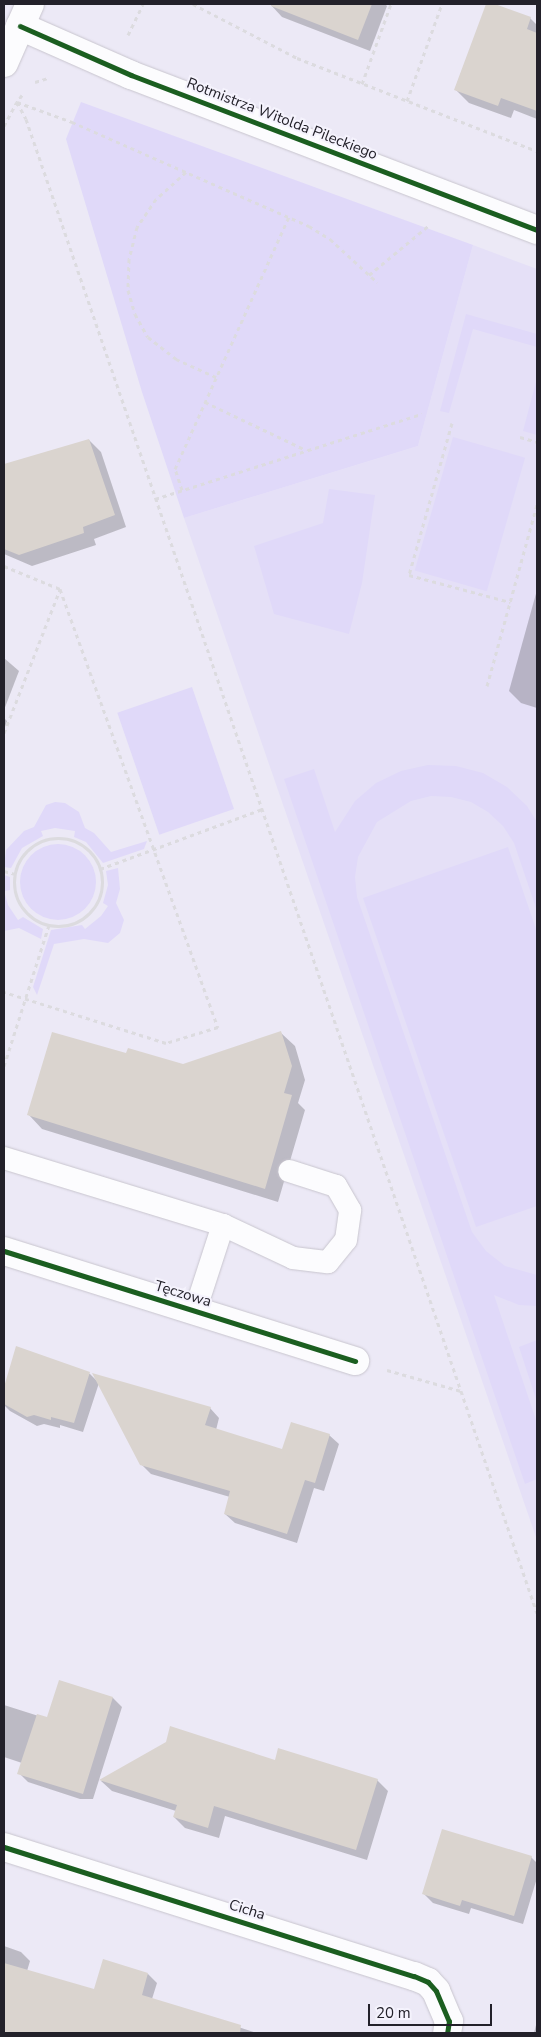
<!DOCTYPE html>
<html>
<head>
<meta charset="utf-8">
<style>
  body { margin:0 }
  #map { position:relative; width:541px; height:2037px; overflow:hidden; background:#ece9f6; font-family:"Nunito Sans",sans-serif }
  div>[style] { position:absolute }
  .built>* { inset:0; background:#e5e0f7 }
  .green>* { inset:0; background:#e0d9f9; transform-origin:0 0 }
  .round { border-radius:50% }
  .shadow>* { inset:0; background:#0003 }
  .building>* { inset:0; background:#dad4cf }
  .path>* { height:3px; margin-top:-1.5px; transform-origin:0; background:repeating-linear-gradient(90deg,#dcdbdf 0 4px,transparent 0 8px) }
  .path>.ring { margin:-1.5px; padding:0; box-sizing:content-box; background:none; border:3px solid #dcdbdf; border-radius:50% }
  .roads { filter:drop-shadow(0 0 1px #c8c5ce) drop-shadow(0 0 1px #c8c5ce) }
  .lane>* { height:22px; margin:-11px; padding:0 11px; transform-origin:11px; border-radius:11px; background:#fcfcfe }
  .street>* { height:28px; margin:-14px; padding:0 14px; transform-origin:14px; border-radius:14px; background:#fcfcfe }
  .cycleway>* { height:5px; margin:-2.5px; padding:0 2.5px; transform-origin:2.5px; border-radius:2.5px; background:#1b5e20 }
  span { translate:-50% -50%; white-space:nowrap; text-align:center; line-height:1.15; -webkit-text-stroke:4px #f5f3fd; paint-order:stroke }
  .street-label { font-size:15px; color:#23212a }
  .frame { position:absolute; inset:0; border:5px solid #23212a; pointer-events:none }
  .scale { position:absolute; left:368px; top:2004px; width:124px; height:22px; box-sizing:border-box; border:2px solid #23212a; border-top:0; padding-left:6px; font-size:15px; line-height:18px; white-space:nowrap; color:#23212a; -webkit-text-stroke:4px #f5f3fd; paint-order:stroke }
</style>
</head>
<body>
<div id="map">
  <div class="built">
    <div style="clip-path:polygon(473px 245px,537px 269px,537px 1540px,184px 518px,418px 446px)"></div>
  </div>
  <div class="green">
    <div style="clip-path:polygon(81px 102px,473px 245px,418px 446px,184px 518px,142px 392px,66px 139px)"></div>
    <div style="clip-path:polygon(466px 314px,537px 334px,537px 347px,473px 329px,449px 413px,440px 411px)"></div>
    <div style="clip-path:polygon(537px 378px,537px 435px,523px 431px)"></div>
    <div style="left:453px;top:437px;width:75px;height:139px;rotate:16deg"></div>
    <div style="clip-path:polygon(329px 489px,375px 495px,362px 583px,349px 634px,274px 614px,254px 546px,323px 523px)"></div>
    <div style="left:192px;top:687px;width:129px;height:79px;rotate:71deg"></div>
    <div style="clip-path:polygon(428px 765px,456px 766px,483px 773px,507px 787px,527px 806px,537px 822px,537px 911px,514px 843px,503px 826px,488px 812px,471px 802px,451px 797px,431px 796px,411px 801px,377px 822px,358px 857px,355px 877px,357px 897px,472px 1232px,486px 1251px,505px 1266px,537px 1275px,537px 1306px,519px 1305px,494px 1295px,537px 1423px,537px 1479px,525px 1484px,284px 779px,314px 769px,335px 832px,355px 801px,376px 783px,401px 771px)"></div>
    <div style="clip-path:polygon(55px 802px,65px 803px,79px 812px,85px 828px,94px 833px,111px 852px,147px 841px,144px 849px,103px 863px,86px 842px,74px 837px,75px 831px,55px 828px,41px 831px,43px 836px,22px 848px,11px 868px,4px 867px,6px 850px,24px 831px,34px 827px,46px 805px)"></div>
    <div class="round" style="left:20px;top:844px;width:76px;height:76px"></div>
    <div style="clip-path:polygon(508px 847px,537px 932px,537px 1206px,476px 1227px,363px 898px)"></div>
    <div style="clip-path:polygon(118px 868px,120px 889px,116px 903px,124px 920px,120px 933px,108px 943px,84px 939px,54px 944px,37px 995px,33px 987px,51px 930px,82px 925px,85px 929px,101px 916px,108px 906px,103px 903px,108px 885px,106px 871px)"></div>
    <div style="clip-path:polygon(4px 875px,10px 877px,10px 890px,4px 891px,8px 905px,18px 920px,23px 917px,43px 929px,41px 939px,19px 928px,4px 931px)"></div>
    <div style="clip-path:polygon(537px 1340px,537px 1402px,519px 1347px)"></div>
  </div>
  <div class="shadow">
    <div style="clip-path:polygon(270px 4px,385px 4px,387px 6px,370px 51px,282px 17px)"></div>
    <div style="clip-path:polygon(487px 4px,530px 18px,537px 25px,537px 119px,514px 110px,511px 118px,469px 103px,455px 89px)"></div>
    <div style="clip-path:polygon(89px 440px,101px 452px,126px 527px,94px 539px,96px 545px,32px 566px,4px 554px,4px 465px)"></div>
    <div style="clip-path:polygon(537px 590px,537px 708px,521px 703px,509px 691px)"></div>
    <div style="clip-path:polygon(4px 658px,19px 671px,4px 710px)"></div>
    <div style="clip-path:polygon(4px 718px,7px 721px,4px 730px)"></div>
    <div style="clip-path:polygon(281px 1033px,295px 1046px,305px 1080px,298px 1103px,305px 1110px,278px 1202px,42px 1129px,29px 1115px,127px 1055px,183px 1065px)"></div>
    <div style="clip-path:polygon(17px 1348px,90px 1374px,97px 1381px,210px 1408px,219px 1418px,216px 1430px,283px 1450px,329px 1435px,339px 1444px,324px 1491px,314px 1488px,297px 1543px,235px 1523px,225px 1514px,230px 1497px,151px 1474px,141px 1464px,99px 1383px,83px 1432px,60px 1425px,60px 1428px,44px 1424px,37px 1426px,10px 1411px,4px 1405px,4px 1391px)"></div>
    <div style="clip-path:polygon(60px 1681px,113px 1698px,122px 1707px,93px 1799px,80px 1799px,28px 1782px,19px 1773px,22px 1763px,4px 1757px,4px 1705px,48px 1719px)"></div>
    <div style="clip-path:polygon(167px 1743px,377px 1780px,388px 1791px,367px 1860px,225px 1816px,219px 1838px,185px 1828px,174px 1817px,176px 1811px,112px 1791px,101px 1781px)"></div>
    <div style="clip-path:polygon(531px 1857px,537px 1863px,537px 1878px,523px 1924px,471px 1908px,469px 1914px,433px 1903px,424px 1894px)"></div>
    <div style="clip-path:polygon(4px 1946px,21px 1952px,30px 1961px,27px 1971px,95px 1991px,148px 1974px,157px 1983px,152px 1999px,257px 2033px,37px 2033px,4px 2023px)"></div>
    <div style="clip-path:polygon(537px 2021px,537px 2033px,534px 2033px)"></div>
  </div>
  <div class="building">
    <div style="clip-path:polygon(272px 4px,372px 4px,358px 40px,271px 6px)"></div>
    <div style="clip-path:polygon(486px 4px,495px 4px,531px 17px,527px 29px,537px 33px,537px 111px,501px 98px,498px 106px,454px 90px)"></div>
    <div style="clip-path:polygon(89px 439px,115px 515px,83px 527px,84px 533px,19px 555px,4px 549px,4px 464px)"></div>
    <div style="clip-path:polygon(281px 1031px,292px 1066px,284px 1093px,292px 1095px,265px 1189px,27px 1115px,52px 1032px,126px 1053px,128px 1048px,183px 1064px)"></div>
    <div style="clip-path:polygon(16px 1346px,90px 1372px,74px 1423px,51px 1417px,51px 1420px,34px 1415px,27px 1417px,4px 1404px,4px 1387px)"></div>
    <div style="clip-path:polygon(92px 1373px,211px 1407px,205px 1425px,282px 1449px,291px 1422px,330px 1434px,315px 1483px,305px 1480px,287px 1534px,224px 1514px,230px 1491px,140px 1465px)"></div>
    <div style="clip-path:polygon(59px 1680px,113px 1697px,83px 1794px,17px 1774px,37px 1714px,47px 1717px)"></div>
    <div style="clip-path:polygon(170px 1726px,275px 1760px,278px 1748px,378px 1779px,356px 1850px,214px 1806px,208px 1828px,173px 1817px,177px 1805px,99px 1780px,166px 1742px)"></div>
    <div style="clip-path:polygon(442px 1829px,532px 1856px,514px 1916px,462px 1900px,460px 1906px,422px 1894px)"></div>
    <div style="clip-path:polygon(103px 1959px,148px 1973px,142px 1995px,241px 2025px,240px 2033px,4px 2033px,4px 1963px,94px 1989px)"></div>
  </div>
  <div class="path">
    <div style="left:193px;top:4px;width:117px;rotate:27.4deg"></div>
    <div style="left:297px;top:58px;width:257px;rotate:21.2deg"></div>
    <div style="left:128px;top:35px;width:34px;rotate:-64deg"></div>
    <div style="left:35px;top:82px;width:14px;rotate:-17deg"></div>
    <div style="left:362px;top:84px;width:85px;rotate:-70.1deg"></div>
    <div style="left:22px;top:95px;width:9px;rotate:126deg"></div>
    <div style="left:17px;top:102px;width:19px;rotate:62deg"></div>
    <div style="left:26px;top:119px;width:1579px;rotate:71.12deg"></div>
    <div style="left:407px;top:101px;width:103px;rotate:-70.2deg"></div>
    <div style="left:72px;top:122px;width:259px;rotate:23.7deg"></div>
    <div style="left:309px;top:226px;width:25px;rotate:32deg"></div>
    <div style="left:330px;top:239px;width:64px;rotate:42.5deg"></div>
    <div style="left:4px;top:126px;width:27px;rotate:-62deg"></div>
    <div style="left:17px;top:102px;width:59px;rotate:20deg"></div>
    <div style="left:186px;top:172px;width:40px;rotate:138deg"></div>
    <div style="left:156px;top:199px;width:34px;rotate:124deg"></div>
    <div style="left:137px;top:227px;width:33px;rotate:104deg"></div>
    <div style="left:129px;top:259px;width:31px;rotate:92deg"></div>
    <div style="left:128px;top:290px;width:25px;rotate:74deg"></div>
    <div style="left:135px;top:314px;width:26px;rotate:61deg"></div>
    <div style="left:148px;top:337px;width:36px;rotate:38deg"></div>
    <div style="left:176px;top:359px;width:44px;rotate:24.2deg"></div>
    <div style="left:369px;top:275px;width:77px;rotate:-39.7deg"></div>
    <div style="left:205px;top:402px;width:112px;rotate:25.4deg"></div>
    <div style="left:452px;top:423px;width:158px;rotate:105.8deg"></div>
    <div style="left:409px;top:575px;width:105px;rotate:15deg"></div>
    <div style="left:520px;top:437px;width:18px;rotate:16deg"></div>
    <div style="left:182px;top:490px;width:22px;rotate:-108deg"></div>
    <div style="left:175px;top:469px;width:277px;rotate:-65.7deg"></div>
    <div style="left:155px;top:499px;width:280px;rotate:-17.7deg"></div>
    <div style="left:4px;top:566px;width:61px;rotate:22.3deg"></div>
    <div style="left:60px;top:589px;width:466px;rotate:70.2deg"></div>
    <div style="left:218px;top:1027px;width:54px;rotate:162.9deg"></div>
    <div style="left:166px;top:1043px;width:170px;rotate:-162.5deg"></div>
    <div style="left:487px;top:686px;width:188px;rotate:-74.6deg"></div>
    <div style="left:4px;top:733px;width:155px;rotate:-68.7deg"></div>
    <div class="ring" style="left:14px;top:838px;width:85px;height:85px"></div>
    <div style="left:100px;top:869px;width:173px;rotate:-20.3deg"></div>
    <div style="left:4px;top:871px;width:11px;rotate:15deg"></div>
    <div style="left:4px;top:1066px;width:148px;rotate:-72.3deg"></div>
    <div style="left:387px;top:1370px;width:77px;rotate:15.8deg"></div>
  </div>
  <div class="roads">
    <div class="lane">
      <div style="left:4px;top:1158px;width:229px;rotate:17deg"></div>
      <div style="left:223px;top:1225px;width:90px;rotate:108deg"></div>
      <div style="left:223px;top:1225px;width:77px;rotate:25.2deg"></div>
      <div style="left:293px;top:1258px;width:35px;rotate:7deg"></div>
      <div style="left:328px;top:1262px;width:28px;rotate:-51deg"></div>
      <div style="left:346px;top:1240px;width:30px;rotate:-82deg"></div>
      <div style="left:350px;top:1210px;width:28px;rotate:-120deg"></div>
      <div style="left:336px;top:1186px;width:49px;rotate:-162.3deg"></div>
    </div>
    <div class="street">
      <div style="left:20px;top:26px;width:121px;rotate:23.8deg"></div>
      <div style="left:131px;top:75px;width:435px;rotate:20.9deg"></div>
      <div style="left:4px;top:63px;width:64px;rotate:-66.2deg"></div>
      <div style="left:4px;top:1251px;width:368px;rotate:17.4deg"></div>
      <div style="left:4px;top:1847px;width:430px;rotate:17.5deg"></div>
      <div style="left:414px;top:1976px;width:15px;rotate:23deg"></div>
      <div style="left:428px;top:1982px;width:12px;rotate:48deg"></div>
      <div style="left:436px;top:1991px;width:33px;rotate:67deg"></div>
      <div style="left:449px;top:2021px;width:12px;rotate:99deg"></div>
    </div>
  </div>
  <div class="cycleway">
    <div style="left:20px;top:26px;width:121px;rotate:23.8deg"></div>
    <div style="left:131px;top:75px;width:435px;rotate:20.9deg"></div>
    <div style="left:4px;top:1251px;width:368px;rotate:17.4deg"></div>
    <div style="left:4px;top:1847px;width:430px;rotate:17.5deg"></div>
    <div style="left:414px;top:1976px;width:15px;rotate:23deg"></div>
    <div style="left:428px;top:1982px;width:12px;rotate:48deg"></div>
    <div style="left:436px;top:1991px;width:33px;rotate:67deg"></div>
    <div style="left:449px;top:2021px;width:12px;rotate:99deg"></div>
  </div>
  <div class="street-label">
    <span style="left:282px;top:119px;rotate:21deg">Rotmistrza Witolda Pileckiego</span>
    <span style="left:183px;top:1294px;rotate:17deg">Tęczowa</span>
    <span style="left:247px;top:1910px;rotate:17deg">Cicha</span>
  </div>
  <div class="frame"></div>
  <div class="scale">20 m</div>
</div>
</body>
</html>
